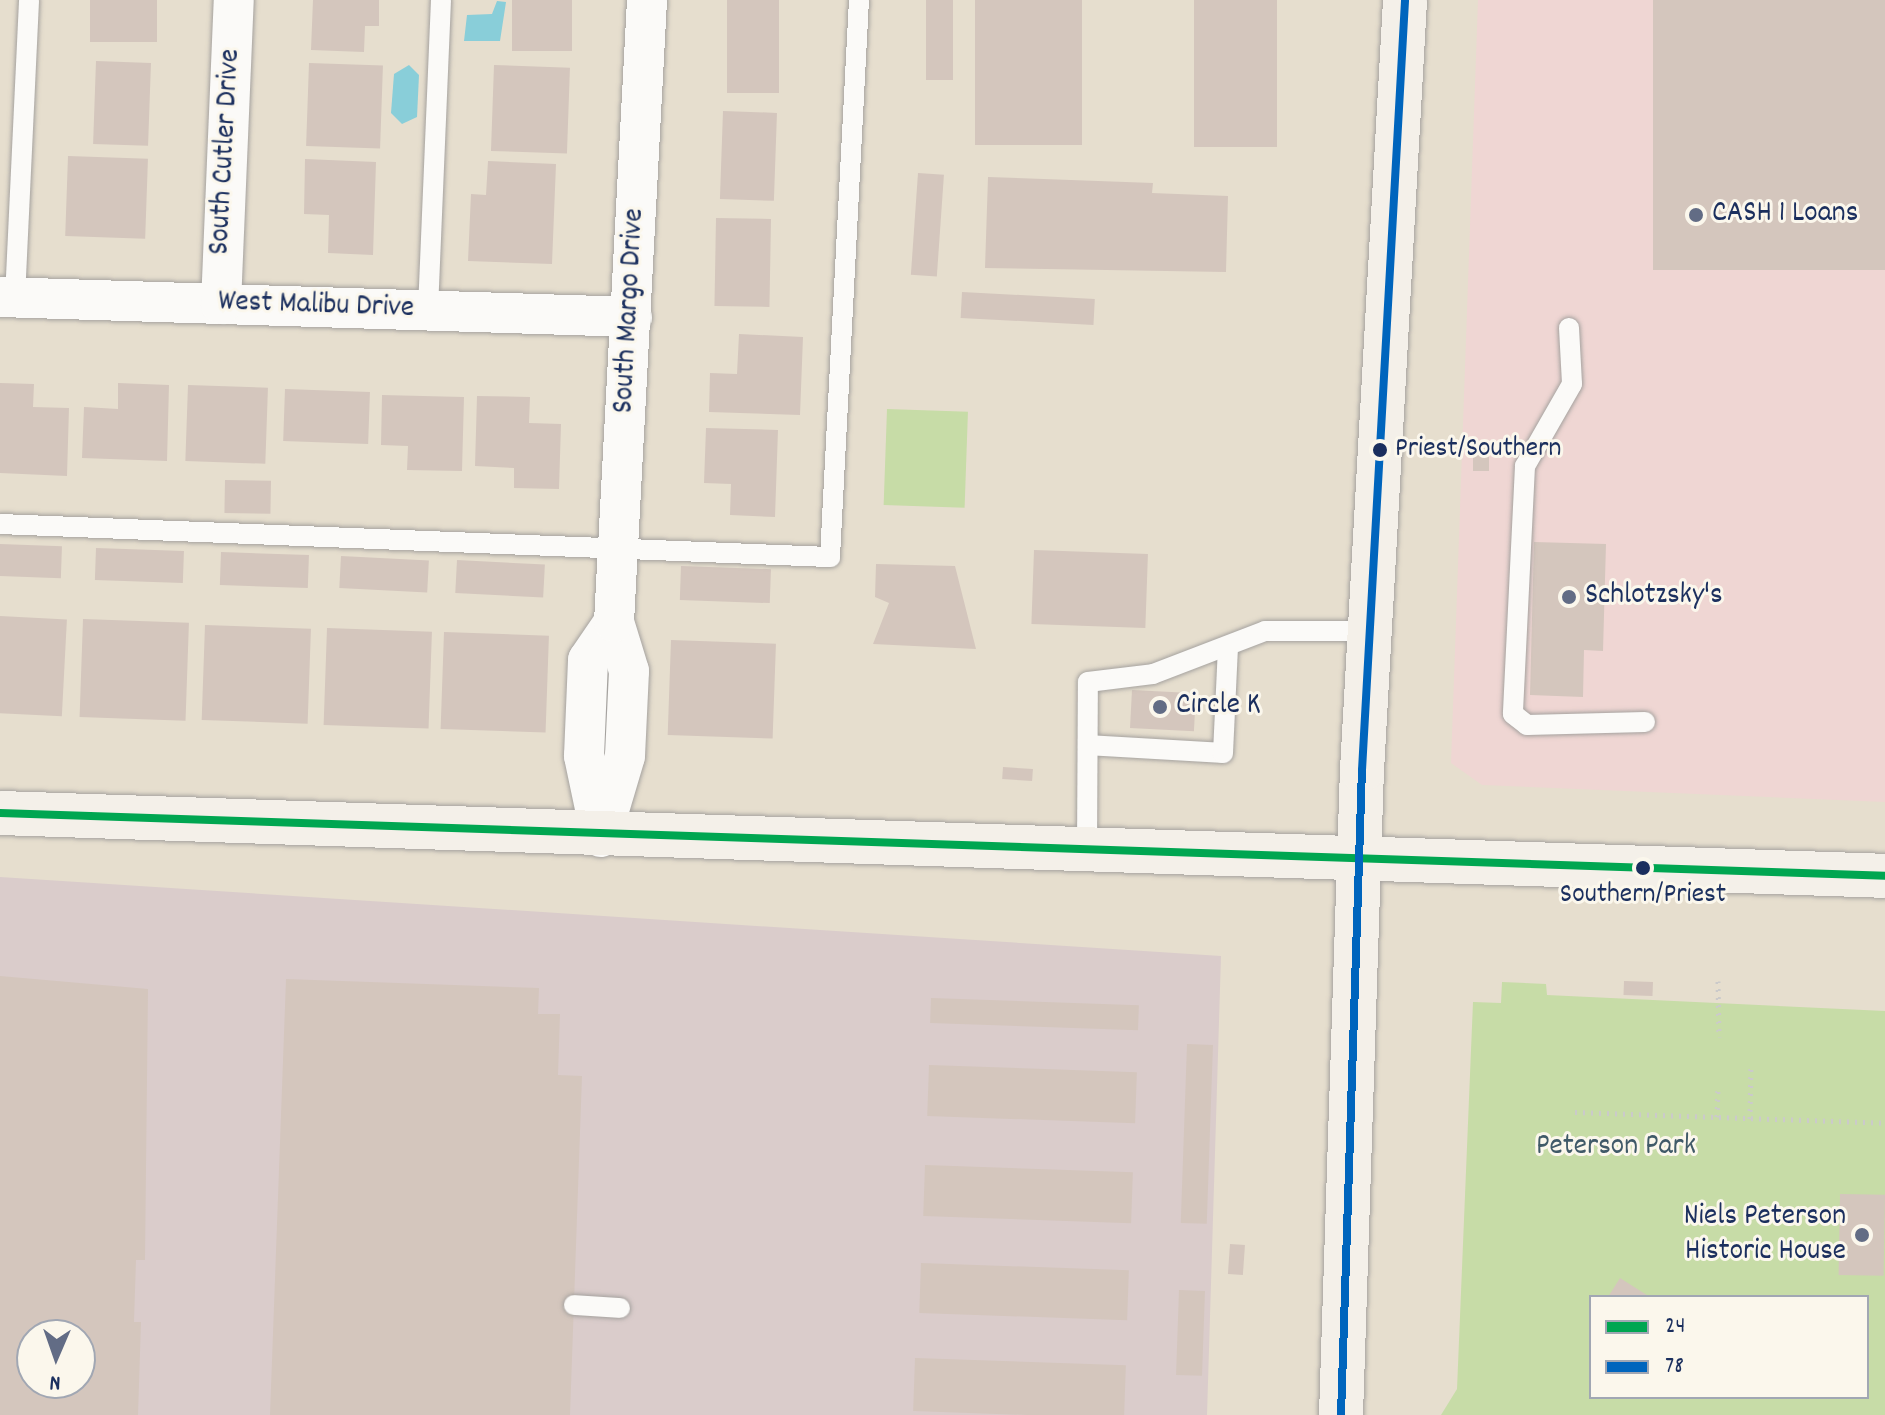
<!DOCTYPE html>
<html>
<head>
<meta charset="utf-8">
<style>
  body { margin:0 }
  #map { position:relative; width:1885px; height:1415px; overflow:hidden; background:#e6dece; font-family:Dekko,sans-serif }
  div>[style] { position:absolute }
  .built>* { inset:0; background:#efd6d3 }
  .industrial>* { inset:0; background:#dacccb }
  .green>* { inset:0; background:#c7dca7; transform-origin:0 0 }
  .water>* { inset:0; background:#89ced9 }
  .building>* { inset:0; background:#d4c6bd; transform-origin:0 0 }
  .path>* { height:5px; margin-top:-2.5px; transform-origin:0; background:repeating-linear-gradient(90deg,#cbcaca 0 2px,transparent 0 8px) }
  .roads { filter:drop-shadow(0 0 2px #a5a29f) drop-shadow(0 0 2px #a5a29f) }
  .service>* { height:20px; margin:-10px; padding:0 10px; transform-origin:10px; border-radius:10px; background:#fbfaf8 }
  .minor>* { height:40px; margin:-20px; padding:0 20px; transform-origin:20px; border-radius:20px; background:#fbfaf8 }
  .secondary>* { height:44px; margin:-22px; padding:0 22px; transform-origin:22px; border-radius:22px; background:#f4f0e9 }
  .bus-1>* { height:8px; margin:-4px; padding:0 4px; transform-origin:4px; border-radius:4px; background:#00a651 }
  .bus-2>* { height:8px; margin:-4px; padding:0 4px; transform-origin:4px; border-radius:4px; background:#0065bd }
  .dots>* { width:22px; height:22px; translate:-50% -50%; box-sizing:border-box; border:4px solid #fbf7ec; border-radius:50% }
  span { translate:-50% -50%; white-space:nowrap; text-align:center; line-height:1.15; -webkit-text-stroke:6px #fbf7ec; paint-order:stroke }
  .bus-label { font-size:28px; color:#1b2f5e }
  .left { translate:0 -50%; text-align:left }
  .street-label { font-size:30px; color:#1b2f5e }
  .poi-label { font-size:30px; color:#1b2f5e }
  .right { translate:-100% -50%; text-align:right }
  .park-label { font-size:30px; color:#405a68 }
  .legend { position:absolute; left:1589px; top:1295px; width:280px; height:104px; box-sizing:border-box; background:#fbf7ec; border:2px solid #a1a7b3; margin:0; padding:10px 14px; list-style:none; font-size:24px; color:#1b2f5e }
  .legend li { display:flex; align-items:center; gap:16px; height:40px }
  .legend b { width:40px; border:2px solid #a1a7b3 }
  .north { position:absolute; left:16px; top:1319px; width:80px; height:80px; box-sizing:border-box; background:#fbf7ec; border:2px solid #a1a7b3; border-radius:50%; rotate:182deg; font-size:22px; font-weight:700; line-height:32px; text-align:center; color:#1b2f5e }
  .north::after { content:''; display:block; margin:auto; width:28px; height:36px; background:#626c85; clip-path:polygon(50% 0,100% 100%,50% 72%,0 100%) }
</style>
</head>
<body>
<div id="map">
  <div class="built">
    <div style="clip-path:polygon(1478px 0,1885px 0,1885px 802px,1482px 785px,1451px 763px)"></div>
  </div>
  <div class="industrial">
    <div style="clip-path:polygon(evenodd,0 877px,1221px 956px,1207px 1415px,0 1415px,0 877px,32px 1335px,80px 1335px,80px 1383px,32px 1383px,32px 1335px)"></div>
  </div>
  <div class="green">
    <div style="left:887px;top:409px;width:81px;height:96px;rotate:2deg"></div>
    <div style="clip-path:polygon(evenodd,1502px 982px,1546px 984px,1547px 995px,1885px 1011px,1885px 1415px,1441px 1415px,1457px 1389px,1473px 1002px,1501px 1003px,1502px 982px,1591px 1297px,1867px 1297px,1867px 1397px,1591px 1397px,1591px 1297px)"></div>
  </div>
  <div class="water">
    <div style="clip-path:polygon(497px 1px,506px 2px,500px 41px,464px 41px,467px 15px,492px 14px)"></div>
    <div style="clip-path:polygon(409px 65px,419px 75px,417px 117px,402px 124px,391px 113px,394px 74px)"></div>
  </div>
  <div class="building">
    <div style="left:90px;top:0;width:67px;height:42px"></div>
    <div style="clip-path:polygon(313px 0,379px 0,379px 26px,365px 26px,364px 52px,311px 50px)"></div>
    <div style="left:512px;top:0;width:60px;height:51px"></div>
    <div style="left:727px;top:0;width:52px;height:93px"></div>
    <div style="left:926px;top:0;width:27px;height:80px"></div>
    <div style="left:975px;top:0;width:107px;height:145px"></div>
    <div style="left:1194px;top:0;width:83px;height:147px"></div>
    <div style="left:1653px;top:0;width:232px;height:270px"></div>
    <div style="left:96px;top:61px;width:55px;height:83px;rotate:2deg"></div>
    <div style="left:309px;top:63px;width:74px;height:83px;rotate:2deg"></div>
    <div style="left:494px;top:65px;width:76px;height:86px;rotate:2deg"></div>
    <div style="left:723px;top:111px;width:54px;height:88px;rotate:2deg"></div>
    <div style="left:68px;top:156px;width:80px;height:80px;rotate:2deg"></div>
    <div style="clip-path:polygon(305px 159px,376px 162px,373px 255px,328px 253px,329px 215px,304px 214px)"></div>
    <div style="clip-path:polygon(488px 161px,556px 164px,552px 264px,468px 261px,471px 194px,486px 195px)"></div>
    <div style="left:918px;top:173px;width:26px;height:102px;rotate:4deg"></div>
    <div style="clip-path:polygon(988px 177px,1153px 183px,1152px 193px,1228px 196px,1226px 272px,985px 268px)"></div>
    <div style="left:716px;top:218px;width:55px;height:88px;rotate:1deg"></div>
    <div style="left:962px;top:292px;width:133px;height:26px;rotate:3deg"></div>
    <div style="clip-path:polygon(739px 334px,803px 337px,800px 415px,709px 412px,710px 373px,737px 374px)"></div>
    <div style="clip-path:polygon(0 383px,34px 384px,33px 407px,69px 408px,67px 476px,0 473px)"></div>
    <div style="clip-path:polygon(118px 383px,169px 385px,167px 461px,82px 458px,84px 407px,118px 409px)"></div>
    <div style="left:188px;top:385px;width:80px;height:76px;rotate:2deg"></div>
    <div style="left:285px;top:389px;width:85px;height:52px;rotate:2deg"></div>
    <div style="clip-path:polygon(382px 395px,464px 397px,462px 471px,407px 470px,408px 446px,381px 445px)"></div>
    <div style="clip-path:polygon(477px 396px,530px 397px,529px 423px,561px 424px,559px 489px,514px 488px,514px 468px,475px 466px)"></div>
    <div style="clip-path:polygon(706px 428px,778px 430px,775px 517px,730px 515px,731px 484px,704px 483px)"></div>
    <div style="left:1473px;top:443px;width:16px;height:28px"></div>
    <div style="left:225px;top:480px;width:46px;height:33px;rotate:1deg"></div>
    <div style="clip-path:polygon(1534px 542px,1606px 544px,1603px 651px,1584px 650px,1583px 697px,1530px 695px)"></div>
    <div style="left:0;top:544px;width:62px;height:32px;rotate:2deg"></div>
    <div style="left:96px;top:548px;width:88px;height:32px;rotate:2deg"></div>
    <div style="left:1034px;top:550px;width:114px;height:74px;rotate:2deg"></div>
    <div style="left:221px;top:552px;width:88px;height:33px;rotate:2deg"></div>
    <div style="left:341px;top:556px;width:88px;height:32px;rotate:3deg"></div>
    <div style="left:457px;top:560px;width:88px;height:33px;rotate:3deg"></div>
    <div style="clip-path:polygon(876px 564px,955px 566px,976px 649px,873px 644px,889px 603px,875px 597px)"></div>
    <div style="left:681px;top:566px;width:90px;height:34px;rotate:2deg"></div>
    <div style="left:0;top:616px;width:67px;height:97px;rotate:3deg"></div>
    <div style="left:83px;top:619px;width:106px;height:98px;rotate:2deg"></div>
    <div style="left:205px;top:625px;width:106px;height:95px;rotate:2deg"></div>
    <div style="left:327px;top:628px;width:105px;height:97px;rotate:2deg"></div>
    <div style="left:444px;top:632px;width:105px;height:97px;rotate:2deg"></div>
    <div style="left:671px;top:640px;width:105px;height:95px;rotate:2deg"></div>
    <div style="left:1132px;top:690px;width:64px;height:38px;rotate:3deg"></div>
    <div style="left:1003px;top:767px;width:30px;height:12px;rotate:4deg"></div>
    <div style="clip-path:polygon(evenodd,0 976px,148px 989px,145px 1260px,136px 1260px,134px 1322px,141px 1322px,138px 1415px,0 1415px,0 976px,32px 1335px,80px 1335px,80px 1383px,32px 1383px,32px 1335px)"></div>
    <div style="clip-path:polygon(286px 979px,539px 988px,538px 1014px,560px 1014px,558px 1075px,582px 1076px,570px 1415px,270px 1415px)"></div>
    <div style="left:1624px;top:981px;width:29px;height:14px;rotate:2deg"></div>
    <div style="left:931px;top:998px;width:208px;height:25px;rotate:2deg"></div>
    <div style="left:1187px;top:1044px;width:26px;height:179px;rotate:2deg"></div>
    <div style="left:929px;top:1065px;width:208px;height:51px;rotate:2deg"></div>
    <div style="left:925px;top:1165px;width:208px;height:51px;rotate:2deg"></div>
    <div style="left:1840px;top:1194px;width:45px;height:81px;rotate:1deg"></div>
    <div style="left:1230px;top:1244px;width:15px;height:30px;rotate:4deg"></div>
    <div style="left:921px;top:1263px;width:208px;height:50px;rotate:2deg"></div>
    <div style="clip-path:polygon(1620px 1278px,1650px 1297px,1608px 1297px)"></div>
    <div style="left:1179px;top:1290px;width:26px;height:85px;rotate:2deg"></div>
    <div style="left:915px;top:1358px;width:211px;height:53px;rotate:2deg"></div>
  </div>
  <div class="path">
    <div style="left:1718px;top:981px;width:56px;rotate:89deg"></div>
    <div style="left:1575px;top:1112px;width:310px;rotate:2deg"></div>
    <div style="left:1717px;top:1117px;width:27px;rotate:-88deg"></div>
    <div style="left:1750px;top:1119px;width:55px;rotate:-89deg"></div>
  </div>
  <div class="roads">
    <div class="service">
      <div style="left:15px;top:298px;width:298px;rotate:-87.3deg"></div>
      <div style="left:428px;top:310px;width:310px;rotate:-87.6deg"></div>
      <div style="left:1569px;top:328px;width:56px;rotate:86.9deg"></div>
      <div style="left:1572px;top:384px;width:95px;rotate:119.8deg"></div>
      <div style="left:1525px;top:466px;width:248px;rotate:92.8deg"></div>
      <div style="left:1513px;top:714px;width:18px;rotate:38deg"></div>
      <div style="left:1527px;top:725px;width:118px;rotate:-1.5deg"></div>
      <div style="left:0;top:524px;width:831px;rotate:2.28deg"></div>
      <div style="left:830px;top:557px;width:558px;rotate:-87.02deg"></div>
      <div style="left:1088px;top:745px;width:135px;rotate:3.4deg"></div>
      <div style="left:1223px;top:753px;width:107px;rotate:-87.3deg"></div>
      <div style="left:1087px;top:852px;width:170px;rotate:-89.7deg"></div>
      <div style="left:1088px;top:682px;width:65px;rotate:-7deg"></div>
      <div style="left:1153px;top:674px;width:120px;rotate:-21deg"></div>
      <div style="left:1265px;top:631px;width:104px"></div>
      <div style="left:574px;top:1305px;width:46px;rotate:3.7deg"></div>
    </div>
    <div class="minor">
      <div style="left:0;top:297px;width:632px;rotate:1.81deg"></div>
      <div style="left:221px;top:304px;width:304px;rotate:-87.6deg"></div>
      <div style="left:600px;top:832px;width:78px;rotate:-101.9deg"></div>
      <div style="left:584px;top:756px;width:96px;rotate:-87.6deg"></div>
      <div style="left:588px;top:660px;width:46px;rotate:-55.6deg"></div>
      <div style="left:601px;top:837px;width:84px;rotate:-73.5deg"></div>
      <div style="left:625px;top:756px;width:85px;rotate:-87.3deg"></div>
      <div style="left:629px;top:671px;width:51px;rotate:-107deg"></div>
      <div style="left:614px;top:622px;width:623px;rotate:-86.96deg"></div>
    </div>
    <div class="secondary">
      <div style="left:0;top:813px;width:1886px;rotate:1.91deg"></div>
      <div style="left:1341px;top:1415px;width:645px;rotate:-88.14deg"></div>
      <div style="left:1362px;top:770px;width:771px;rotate:-86.8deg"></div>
    </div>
  </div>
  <div class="bus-1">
    <div style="left:0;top:813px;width:1886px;rotate:1.91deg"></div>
  </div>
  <div class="bus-2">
    <div style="left:1341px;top:1415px;width:645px;rotate:-88.14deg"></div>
    <div style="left:1362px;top:770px;width:771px;rotate:-86.8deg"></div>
  </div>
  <div class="dots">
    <div style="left:1696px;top:215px;background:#626c85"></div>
    <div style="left:1380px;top:450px;background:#1b2f5e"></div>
    <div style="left:1569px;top:597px;background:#626c85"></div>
    <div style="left:1160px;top:707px;background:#626c85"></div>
    <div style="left:1643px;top:868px;background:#1b2f5e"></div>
    <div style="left:1862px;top:1235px;background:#626c85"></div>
  </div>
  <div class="bus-label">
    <span class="left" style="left:1395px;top:450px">Priest/Southern</span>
    <span style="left:1643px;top:896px">Southern/Priest</span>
  </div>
  <div class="street-label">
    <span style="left:227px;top:152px;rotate:-87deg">South Cutler Drive</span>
    <span style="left:316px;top:307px;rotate:2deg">West Malibu Drive</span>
    <span style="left:631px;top:311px;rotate:-87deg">South Margo Drive</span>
  </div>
  <div class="poi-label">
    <span class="left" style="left:1712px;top:215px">CASH 1 Loans</span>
    <span class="left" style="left:1585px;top:597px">Schlotzsky's</span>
    <span class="left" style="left:1176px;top:707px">Circle K</span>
    <span class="right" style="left:1846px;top:1235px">Niels Peterson<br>Historic House</span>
  </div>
  <div class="park-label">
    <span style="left:1616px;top:1148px">Peterson Park</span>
  </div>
  <ul class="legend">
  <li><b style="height:10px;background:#00a651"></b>24</li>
  <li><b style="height:10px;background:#0065bd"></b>78</li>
  </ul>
  <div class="north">N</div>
</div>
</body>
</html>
